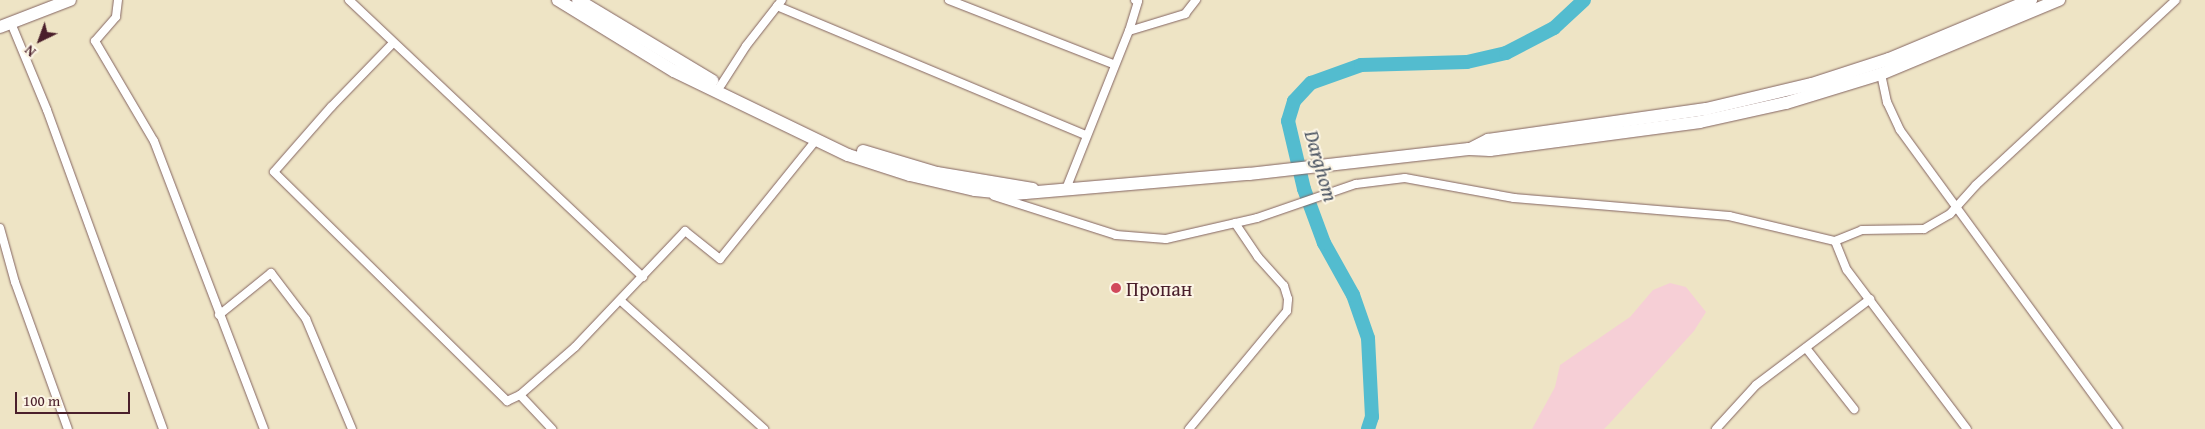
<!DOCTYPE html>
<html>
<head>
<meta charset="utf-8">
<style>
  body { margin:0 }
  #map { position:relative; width:2205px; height:429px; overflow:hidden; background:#eee4c5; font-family:"Gentium Book Plus",serif }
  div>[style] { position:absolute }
  .built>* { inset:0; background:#f6cfd6 }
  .river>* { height:14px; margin:-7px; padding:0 7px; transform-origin:7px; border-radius:7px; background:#53bccf }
  .roads { filter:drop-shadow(0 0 1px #836461) drop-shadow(0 0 1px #836461) }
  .street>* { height:8px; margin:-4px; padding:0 4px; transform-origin:4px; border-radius:4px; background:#fff }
  .primary>* { height:12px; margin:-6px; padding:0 6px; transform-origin:6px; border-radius:6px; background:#fff }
  .dots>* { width:14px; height:14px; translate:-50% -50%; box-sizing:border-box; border:2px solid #fcf5e5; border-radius:50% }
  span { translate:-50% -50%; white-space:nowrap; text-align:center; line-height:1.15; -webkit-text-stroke:4px #fcf5e5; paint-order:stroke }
  .poi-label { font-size:20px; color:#4a1f2b }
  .left { translate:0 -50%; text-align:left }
  .water-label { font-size:21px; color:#4d5664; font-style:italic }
  .north { position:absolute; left:15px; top:15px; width:50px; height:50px; -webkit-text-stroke:4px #fcf5e5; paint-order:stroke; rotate:222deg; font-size:14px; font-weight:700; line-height:20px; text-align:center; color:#4a1f2b }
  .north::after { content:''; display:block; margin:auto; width:18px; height:22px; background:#4a1f2b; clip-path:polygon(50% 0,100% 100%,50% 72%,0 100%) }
  .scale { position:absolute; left:15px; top:392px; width:115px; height:22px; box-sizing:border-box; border:2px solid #4a1f2b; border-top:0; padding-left:6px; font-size:15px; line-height:18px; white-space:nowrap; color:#4a1f2b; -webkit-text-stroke:4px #fcf5e5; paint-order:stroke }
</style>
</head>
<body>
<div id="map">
  <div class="built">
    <div style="clip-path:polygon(1670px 283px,1686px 287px,1706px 312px,1694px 331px,1609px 424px,1604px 429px,1532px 429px,1555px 387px,1560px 365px,1630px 317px,1653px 290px)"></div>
  </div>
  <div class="river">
    <div style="left:1368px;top:429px;width:13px;rotate:-72deg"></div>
    <div style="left:1372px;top:417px;width:79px;rotate:-92.9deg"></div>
    <div style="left:1368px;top:338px;width:46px;rotate:-109.2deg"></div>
    <div style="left:1353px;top:295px;width:60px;rotate:-119.1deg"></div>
    <div style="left:1324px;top:243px;width:58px;rotate:-110.3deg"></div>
    <div style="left:1304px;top:189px;width:70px;rotate:-103.2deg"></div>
    <div style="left:1288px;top:121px;width:21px;rotate:-73deg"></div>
    <div style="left:1294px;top:101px;width:25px;rotate:-47deg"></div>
    <div style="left:1311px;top:83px;width:53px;rotate:-19.8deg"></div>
    <div style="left:1361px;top:65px;width:106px;rotate:-1.6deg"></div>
    <div style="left:1467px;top:62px;width:40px;rotate:-13deg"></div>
    <div style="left:1506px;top:53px;width:54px;rotate:-27.5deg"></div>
    <div style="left:1554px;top:28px;width:41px;rotate:-43deg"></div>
  </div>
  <div class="roads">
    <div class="street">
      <div style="left:118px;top:0;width:17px;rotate:97deg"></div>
      <div style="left:116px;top:17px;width:32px;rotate:131deg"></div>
      <div style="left:95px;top:41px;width:116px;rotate:59.5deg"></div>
      <div style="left:154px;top:141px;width:308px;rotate:69.1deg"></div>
      <div style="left:349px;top:0;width:404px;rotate:43.3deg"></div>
      <div style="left:949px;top:0;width:176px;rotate:21.3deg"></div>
      <div style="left:777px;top:6px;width:335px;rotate:22.7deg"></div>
      <div style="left:11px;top:23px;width:94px;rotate:67.5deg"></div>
      <div style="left:47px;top:110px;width:339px;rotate:70deg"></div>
      <div style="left:1129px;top:31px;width:31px;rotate:-73deg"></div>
      <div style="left:1138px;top:1px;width:3px;rotate:-162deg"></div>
      <div style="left:393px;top:43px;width:89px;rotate:134.1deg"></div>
      <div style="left:331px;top:107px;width:86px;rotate:131.2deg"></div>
      <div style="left:274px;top:172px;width:327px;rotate:44.5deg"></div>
      <div style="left:507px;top:401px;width:14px;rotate:-25deg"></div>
      <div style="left:520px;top:395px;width:73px;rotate:-41.1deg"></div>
      <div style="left:575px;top:347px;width:160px;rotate:-46.5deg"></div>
      <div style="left:685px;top:231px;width:45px;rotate:38.7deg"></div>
      <div style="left:720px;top:259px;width:153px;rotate:-51.1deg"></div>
      <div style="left:1881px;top:74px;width:29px;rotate:78deg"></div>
      <div style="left:1887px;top:102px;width:31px;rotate:65deg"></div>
      <div style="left:1900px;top:130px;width:370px;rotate:53.9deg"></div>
      <div style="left:721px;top:85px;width:46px;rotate:-57.3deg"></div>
      <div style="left:746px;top:46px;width:58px;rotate:-52deg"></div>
      <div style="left:1066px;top:189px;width:170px;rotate:-68.3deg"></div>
      <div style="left:1129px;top:31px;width:59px;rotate:-16.9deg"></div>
      <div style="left:1185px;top:14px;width:18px;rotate:-52deg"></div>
      <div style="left:994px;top:196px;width:128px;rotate:17.7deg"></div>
      <div style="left:1116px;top:235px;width:50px;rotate:4.6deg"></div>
      <div style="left:1166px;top:239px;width:93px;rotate:-13deg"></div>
      <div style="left:1257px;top:218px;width:105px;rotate:-19deg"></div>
      <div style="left:1356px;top:184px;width:49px;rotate:-7deg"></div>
      <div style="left:1405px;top:178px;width:111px;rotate:10.4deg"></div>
      <div style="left:1514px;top:198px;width:216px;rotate:4.8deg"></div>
      <div style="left:1729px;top:216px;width:109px;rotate:13.3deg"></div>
      <div style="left:1835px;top:241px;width:29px;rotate:-22deg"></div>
      <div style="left:1862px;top:230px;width:62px;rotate:-0.9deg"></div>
      <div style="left:1924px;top:229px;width:30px;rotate:-30deg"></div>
      <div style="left:1950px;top:214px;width:39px;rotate:-48deg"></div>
      <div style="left:1976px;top:185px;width:272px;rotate:-42.8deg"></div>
      <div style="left:0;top:228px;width:56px;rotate:74.5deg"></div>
      <div style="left:15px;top:282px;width:156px;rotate:70.2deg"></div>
      <div style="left:1835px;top:241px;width:31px;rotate:68deg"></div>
      <div style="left:1847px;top:270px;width:199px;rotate:53deg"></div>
      <div style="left:621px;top:301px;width:192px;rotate:41.8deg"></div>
      <div style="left:219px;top:315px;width:67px;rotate:-38.9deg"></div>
      <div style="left:271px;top:273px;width:58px;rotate:52.7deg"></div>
      <div style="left:306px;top:319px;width:119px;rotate:67.3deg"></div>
      <div style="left:1806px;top:348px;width:78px;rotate:51.8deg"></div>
      <div style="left:520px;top:395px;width:47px;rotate:46.7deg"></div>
      <div style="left:1189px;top:429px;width:153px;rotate:-50.3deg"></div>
      <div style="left:1287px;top:311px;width:12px;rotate:-85deg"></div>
      <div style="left:1288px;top:299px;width:14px;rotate:-107deg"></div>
      <div style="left:1284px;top:286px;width:39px;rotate:-132deg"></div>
      <div style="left:1258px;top:257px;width:41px;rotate:-124.1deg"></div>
      <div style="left:1716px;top:429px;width:59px;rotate:-47.7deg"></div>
      <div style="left:1756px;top:385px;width:143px;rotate:-37deg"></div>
    </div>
    <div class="primary">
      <div style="left:558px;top:0;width:136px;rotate:31.5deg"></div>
      <div style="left:674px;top:71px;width:193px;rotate:25.8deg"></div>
      <div style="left:848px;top:155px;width:65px;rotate:17.9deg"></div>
      <div style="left:910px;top:175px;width:67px;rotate:13deg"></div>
      <div style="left:975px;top:190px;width:39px;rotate:6deg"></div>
      <div style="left:1014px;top:194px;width:236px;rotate:-4.9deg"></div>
      <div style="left:1249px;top:174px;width:221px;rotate:-6.5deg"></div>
      <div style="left:1469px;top:149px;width:21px;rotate:3deg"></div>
      <div style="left:1490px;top:150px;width:212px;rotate:-7.6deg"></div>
      <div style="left:1700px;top:122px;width:88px;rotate:-12.5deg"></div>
      <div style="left:1786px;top:103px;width:99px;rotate:-17deg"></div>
      <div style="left:1881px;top:74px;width:193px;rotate:-22.6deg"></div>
      <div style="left:578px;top:0;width:157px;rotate:31deg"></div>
      <div style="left:0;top:27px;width:75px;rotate:-21.1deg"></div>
      <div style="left:1472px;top:148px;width:18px;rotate:-27deg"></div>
      <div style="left:1488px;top:140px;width:220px;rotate:-8.1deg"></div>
      <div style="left:1706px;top:109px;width:109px;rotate:-13.3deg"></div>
      <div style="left:1812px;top:84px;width:81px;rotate:-18deg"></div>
      <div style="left:1889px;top:59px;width:154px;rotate:-22.6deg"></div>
      <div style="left:863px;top:151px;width:77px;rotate:16.6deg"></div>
      <div style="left:937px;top:173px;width:97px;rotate:9.5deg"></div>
    </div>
  </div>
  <div class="dots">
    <div style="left:1116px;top:288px;background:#d1495b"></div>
  </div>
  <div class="poi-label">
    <span class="left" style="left:1126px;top:288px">Пропан</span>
  </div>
  <div class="water-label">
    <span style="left:1321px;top:166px;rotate:74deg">Darghоm</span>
  </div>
  <div class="north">N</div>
  <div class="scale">100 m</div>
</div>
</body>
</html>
